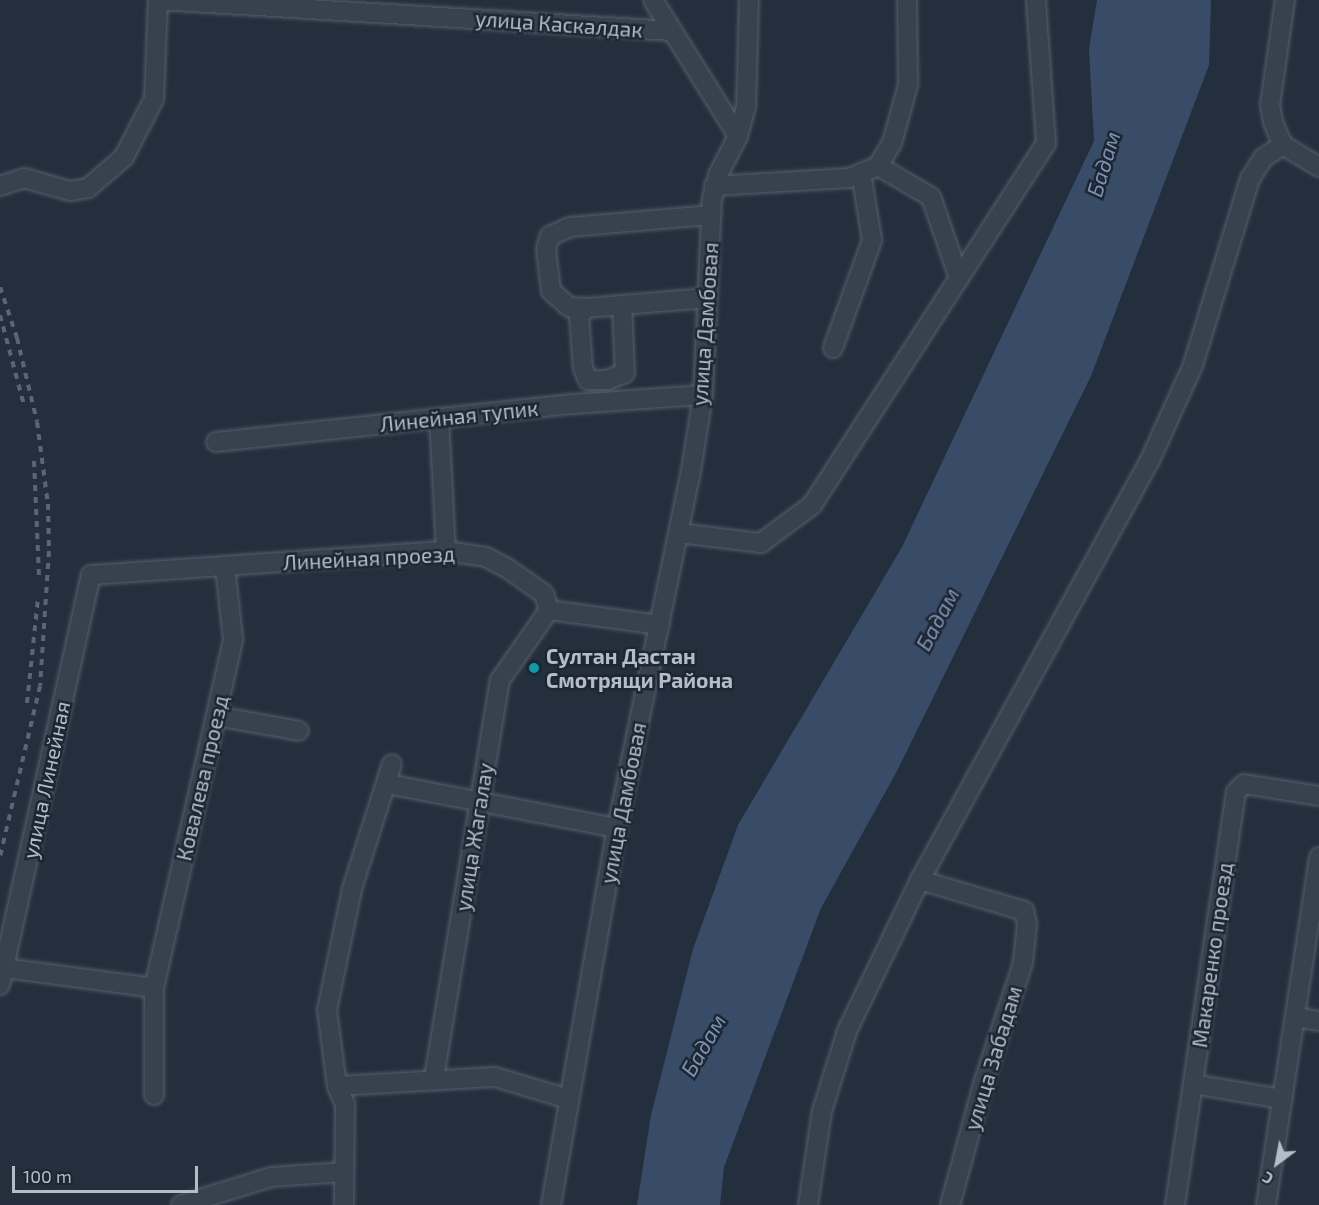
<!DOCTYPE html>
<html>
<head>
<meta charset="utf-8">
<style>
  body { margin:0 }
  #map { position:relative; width:1319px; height:1205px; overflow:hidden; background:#242f3e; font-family:"Exo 2",sans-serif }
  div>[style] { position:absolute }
  .water>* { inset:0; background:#394c67 }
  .roads { filter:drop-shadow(0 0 2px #565f6c) drop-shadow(0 0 2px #565f6c) }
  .minor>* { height:18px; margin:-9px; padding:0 9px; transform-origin:9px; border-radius:9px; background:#38414e }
  .rail>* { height:4px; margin-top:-2px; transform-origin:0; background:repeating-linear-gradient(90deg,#5a6575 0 6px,transparent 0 12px) }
  .dots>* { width:16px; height:16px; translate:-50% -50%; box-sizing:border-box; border:3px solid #1d2633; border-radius:50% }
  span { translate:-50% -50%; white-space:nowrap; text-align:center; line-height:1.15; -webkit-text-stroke:5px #1d2633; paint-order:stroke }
  .street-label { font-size:21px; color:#b4bcc9 }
  .poi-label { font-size:21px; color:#b4bcc9; font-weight:700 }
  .left { translate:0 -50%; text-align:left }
  .water-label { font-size:22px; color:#7c92b1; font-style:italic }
  .north { position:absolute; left:1247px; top:1133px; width:60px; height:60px; -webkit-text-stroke:4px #1d2633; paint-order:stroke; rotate:212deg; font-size:16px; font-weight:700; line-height:24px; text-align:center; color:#b4bcc9 }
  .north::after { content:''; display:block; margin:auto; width:21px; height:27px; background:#b4bcc9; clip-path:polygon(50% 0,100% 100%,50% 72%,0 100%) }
  .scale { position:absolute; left:12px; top:1166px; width:186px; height:27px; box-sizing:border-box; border:3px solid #b4bcc9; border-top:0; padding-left:8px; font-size:18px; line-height:21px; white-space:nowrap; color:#b4bcc9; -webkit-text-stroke:4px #1d2633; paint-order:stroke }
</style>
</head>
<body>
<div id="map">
  <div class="water">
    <div style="clip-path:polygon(1097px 0,1211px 0,1209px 65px,1091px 376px,897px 771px,821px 908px,724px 1167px,720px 1205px,637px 1205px,651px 1115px,693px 949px,738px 825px,902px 547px,1094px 141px,1089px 49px)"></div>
  </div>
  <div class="roads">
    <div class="minor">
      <div style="left:1285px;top:0;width:106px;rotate:98.1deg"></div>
      <div style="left:1270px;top:105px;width:17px;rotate:80deg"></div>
      <div style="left:1273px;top:122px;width:25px;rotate:67deg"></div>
      <div style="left:1283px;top:145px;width:42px;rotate:31.4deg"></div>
      <div style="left:738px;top:136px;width:30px;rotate:-75deg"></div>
      <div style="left:746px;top:107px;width:107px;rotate:-88.4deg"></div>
      <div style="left:878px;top:166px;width:61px;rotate:30.3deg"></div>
      <div style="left:931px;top:197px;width:86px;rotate:70.9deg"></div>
      <div style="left:0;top:186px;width:25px;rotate:-18deg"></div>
      <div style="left:24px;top:178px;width:48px;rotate:15.8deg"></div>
      <div style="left:70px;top:191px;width:18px;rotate:-9deg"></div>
      <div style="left:88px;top:188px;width:48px;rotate:-40.7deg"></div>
      <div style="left:124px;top:157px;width:65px;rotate:-62.7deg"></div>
      <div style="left:154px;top:99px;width:99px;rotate:-87.7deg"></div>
      <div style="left:158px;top:0;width:515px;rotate:3.45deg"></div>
      <div style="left:714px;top:186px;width:135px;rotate:-3.4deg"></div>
      <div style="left:849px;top:178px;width:31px;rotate:-22deg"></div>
      <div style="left:878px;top:166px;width:27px;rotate:-59deg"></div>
      <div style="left:892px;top:143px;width:60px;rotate:-74.6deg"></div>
      <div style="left:908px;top:85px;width:85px;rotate:-90.7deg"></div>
      <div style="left:622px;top:305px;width:68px;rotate:87.5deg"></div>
      <div style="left:625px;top:373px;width:19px;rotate:159deg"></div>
      <div style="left:607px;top:380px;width:19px;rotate:180deg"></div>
      <div style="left:588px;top:380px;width:13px;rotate:-113deg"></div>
      <div style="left:583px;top:368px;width:52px;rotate:-94.4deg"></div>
      <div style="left:579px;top:316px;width:11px;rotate:-49deg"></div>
      <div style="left:586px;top:308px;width:122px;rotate:-4.7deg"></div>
      <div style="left:586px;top:308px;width:17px;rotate:-177deg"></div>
      <div style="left:569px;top:307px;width:24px;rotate:-138deg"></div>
      <div style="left:551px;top:291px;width:42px;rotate:-96.8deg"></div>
      <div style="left:546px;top:249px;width:14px;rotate:-73deg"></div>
      <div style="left:550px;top:236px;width:22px;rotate:-24deg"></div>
      <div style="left:570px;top:227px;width:142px;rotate:-4.9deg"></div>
      <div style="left:833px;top:348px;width:115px;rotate:-70.1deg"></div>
      <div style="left:872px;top:240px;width:68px;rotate:-99.3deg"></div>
      <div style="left:439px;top:418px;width:133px;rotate:87deg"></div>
      <div style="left:216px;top:442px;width:360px;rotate:-6.1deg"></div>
      <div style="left:574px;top:404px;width:129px;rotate:-4deg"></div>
      <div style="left:679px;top:533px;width:83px;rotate:7deg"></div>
      <div style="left:761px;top:543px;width:64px;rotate:-36.7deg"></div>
      <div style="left:812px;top:505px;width:431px;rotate:-57.1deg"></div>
      <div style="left:1046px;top:143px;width:143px;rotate:-94deg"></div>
      <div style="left:216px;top:716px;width:84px;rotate:10.2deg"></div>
      <div style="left:388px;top:784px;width:233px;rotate:10.9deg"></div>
      <div style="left:920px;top:880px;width:479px;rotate:-61.3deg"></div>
      <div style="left:1150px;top:460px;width:104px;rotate:-65.6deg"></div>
      <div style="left:1193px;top:365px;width:195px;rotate:-73deg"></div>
      <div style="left:1250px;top:179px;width:25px;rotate:-58deg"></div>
      <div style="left:1263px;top:158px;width:24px;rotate:-33deg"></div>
      <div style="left:5px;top:968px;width:150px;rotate:7.6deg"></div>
      <div style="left:0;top:985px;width:420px;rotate:-77.5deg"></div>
      <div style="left:91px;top:575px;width:356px;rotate:-3.9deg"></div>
      <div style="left:446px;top:551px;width:40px;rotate:8.5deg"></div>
      <div style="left:486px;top:557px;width:24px;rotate:28deg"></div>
      <div style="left:507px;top:568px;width:45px;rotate:35.1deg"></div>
      <div style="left:544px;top:594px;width:17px;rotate:73deg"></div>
      <div style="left:549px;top:610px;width:112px;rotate:7.7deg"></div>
      <div style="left:1296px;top:1017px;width:23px;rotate:10deg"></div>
      <div style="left:434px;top:1078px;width:403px;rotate:-80.6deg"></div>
      <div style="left:500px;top:680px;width:85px;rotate:-55deg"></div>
      <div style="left:1193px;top:1084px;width:91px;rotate:9.5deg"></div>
      <div style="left:337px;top:1086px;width:158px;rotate:-3.3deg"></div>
      <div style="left:495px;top:1077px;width:76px;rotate:16.8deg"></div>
      <div style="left:154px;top:1095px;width:107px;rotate:-90deg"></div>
      <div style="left:154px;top:988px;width:358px;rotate:-77.2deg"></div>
      <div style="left:233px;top:639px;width:73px;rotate:-96.3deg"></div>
      <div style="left:181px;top:1205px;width:94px;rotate:-17.3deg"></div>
      <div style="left:271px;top:1177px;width:73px;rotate:-3.9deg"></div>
      <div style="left:344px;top:1205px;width:101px;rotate:-89.4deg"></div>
      <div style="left:345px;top:1104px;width:20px;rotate:-114deg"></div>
      <div style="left:337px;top:1086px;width:77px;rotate:-97.5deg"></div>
      <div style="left:327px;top:1010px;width:124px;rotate:-78.3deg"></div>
      <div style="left:352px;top:889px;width:131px;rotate:-72.3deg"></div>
      <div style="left:551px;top:1205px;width:383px;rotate:-80.1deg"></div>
      <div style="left:617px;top:828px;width:359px;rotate:-78.3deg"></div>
      <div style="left:690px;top:477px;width:83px;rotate:-81deg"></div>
      <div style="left:703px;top:395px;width:196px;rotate:-87.4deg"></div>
      <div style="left:712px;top:199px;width:27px;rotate:-75deg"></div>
      <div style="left:719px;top:173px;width:42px;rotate:-62.8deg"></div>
      <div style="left:738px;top:136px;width:160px;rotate:-122deg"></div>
      <div style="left:808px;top:1205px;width:95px;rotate:-81.5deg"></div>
      <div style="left:822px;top:1111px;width:84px;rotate:-72.6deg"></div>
      <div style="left:847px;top:1031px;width:168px;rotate:-64.2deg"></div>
      <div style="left:920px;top:880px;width:109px;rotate:16.6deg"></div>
      <div style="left:1024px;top:911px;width:13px;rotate:77deg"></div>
      <div style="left:1027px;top:924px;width:39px;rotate:96deg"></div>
      <div style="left:1023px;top:963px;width:124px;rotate:108.3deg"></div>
      <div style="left:984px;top:1081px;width:129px;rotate:105.3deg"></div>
      <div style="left:1175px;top:1205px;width:417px;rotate:-81.6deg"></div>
      <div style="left:1236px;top:792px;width:11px;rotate:-45deg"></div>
      <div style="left:1244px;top:784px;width:76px;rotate:9.1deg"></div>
      <div style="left:1266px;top:1205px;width:352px;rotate:-81.3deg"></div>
    </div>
  </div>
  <div class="rail">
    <div style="left:0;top:287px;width:54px;rotate:71.6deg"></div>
    <div style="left:17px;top:338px;width:86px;rotate:76.6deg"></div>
    <div style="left:37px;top:422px;width:83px;rotate:82.4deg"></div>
    <div style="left:48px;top:504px;width:47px;rotate:88.8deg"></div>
    <div style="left:49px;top:551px;width:135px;rotate:93.8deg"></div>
    <div style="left:40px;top:686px;width:175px;rotate:103.2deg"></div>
    <div style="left:0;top:315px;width:93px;rotate:75.1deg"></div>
    <div style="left:34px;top:461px;width:114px;rotate:87.5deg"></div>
    <div style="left:27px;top:703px;width:105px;rotate:-84deg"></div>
  </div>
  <div class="dots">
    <div style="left:534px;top:668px;background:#0f9aa8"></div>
  </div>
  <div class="street-label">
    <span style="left:559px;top:24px;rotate:4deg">улица Каскалдак</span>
    <span style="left:705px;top:324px;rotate:-86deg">улица Дамбовая</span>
    <span style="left:459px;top:416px;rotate:-6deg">Линейная тупик</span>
    <span style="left:369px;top:558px;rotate:-3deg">Линейная проезд</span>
    <span style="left:202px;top:778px;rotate:-77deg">Ковалева проезд</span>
    <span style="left:46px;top:780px;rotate:-78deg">улица Линейная</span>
    <span style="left:623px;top:803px;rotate:-79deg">улица Дамбовая</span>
    <span style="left:474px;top:837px;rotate:-81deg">улица Жагалау</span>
    <span style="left:1212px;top:955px;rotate:-82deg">Макаренко проезд</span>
    <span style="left:993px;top:1058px;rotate:-73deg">улица Забадам</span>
  </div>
  <div class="poi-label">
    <span class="left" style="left:546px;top:668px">Султан Дастан<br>Смотрящи Района</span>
  </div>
  <div class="water-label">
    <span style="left:1103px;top:164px;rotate:-73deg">Бадам</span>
    <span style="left:937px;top:619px;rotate:-62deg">Бадам</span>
    <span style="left:703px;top:1045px;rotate:-60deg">Бадам</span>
  </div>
  <div class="north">С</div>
  <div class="scale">100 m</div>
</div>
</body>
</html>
